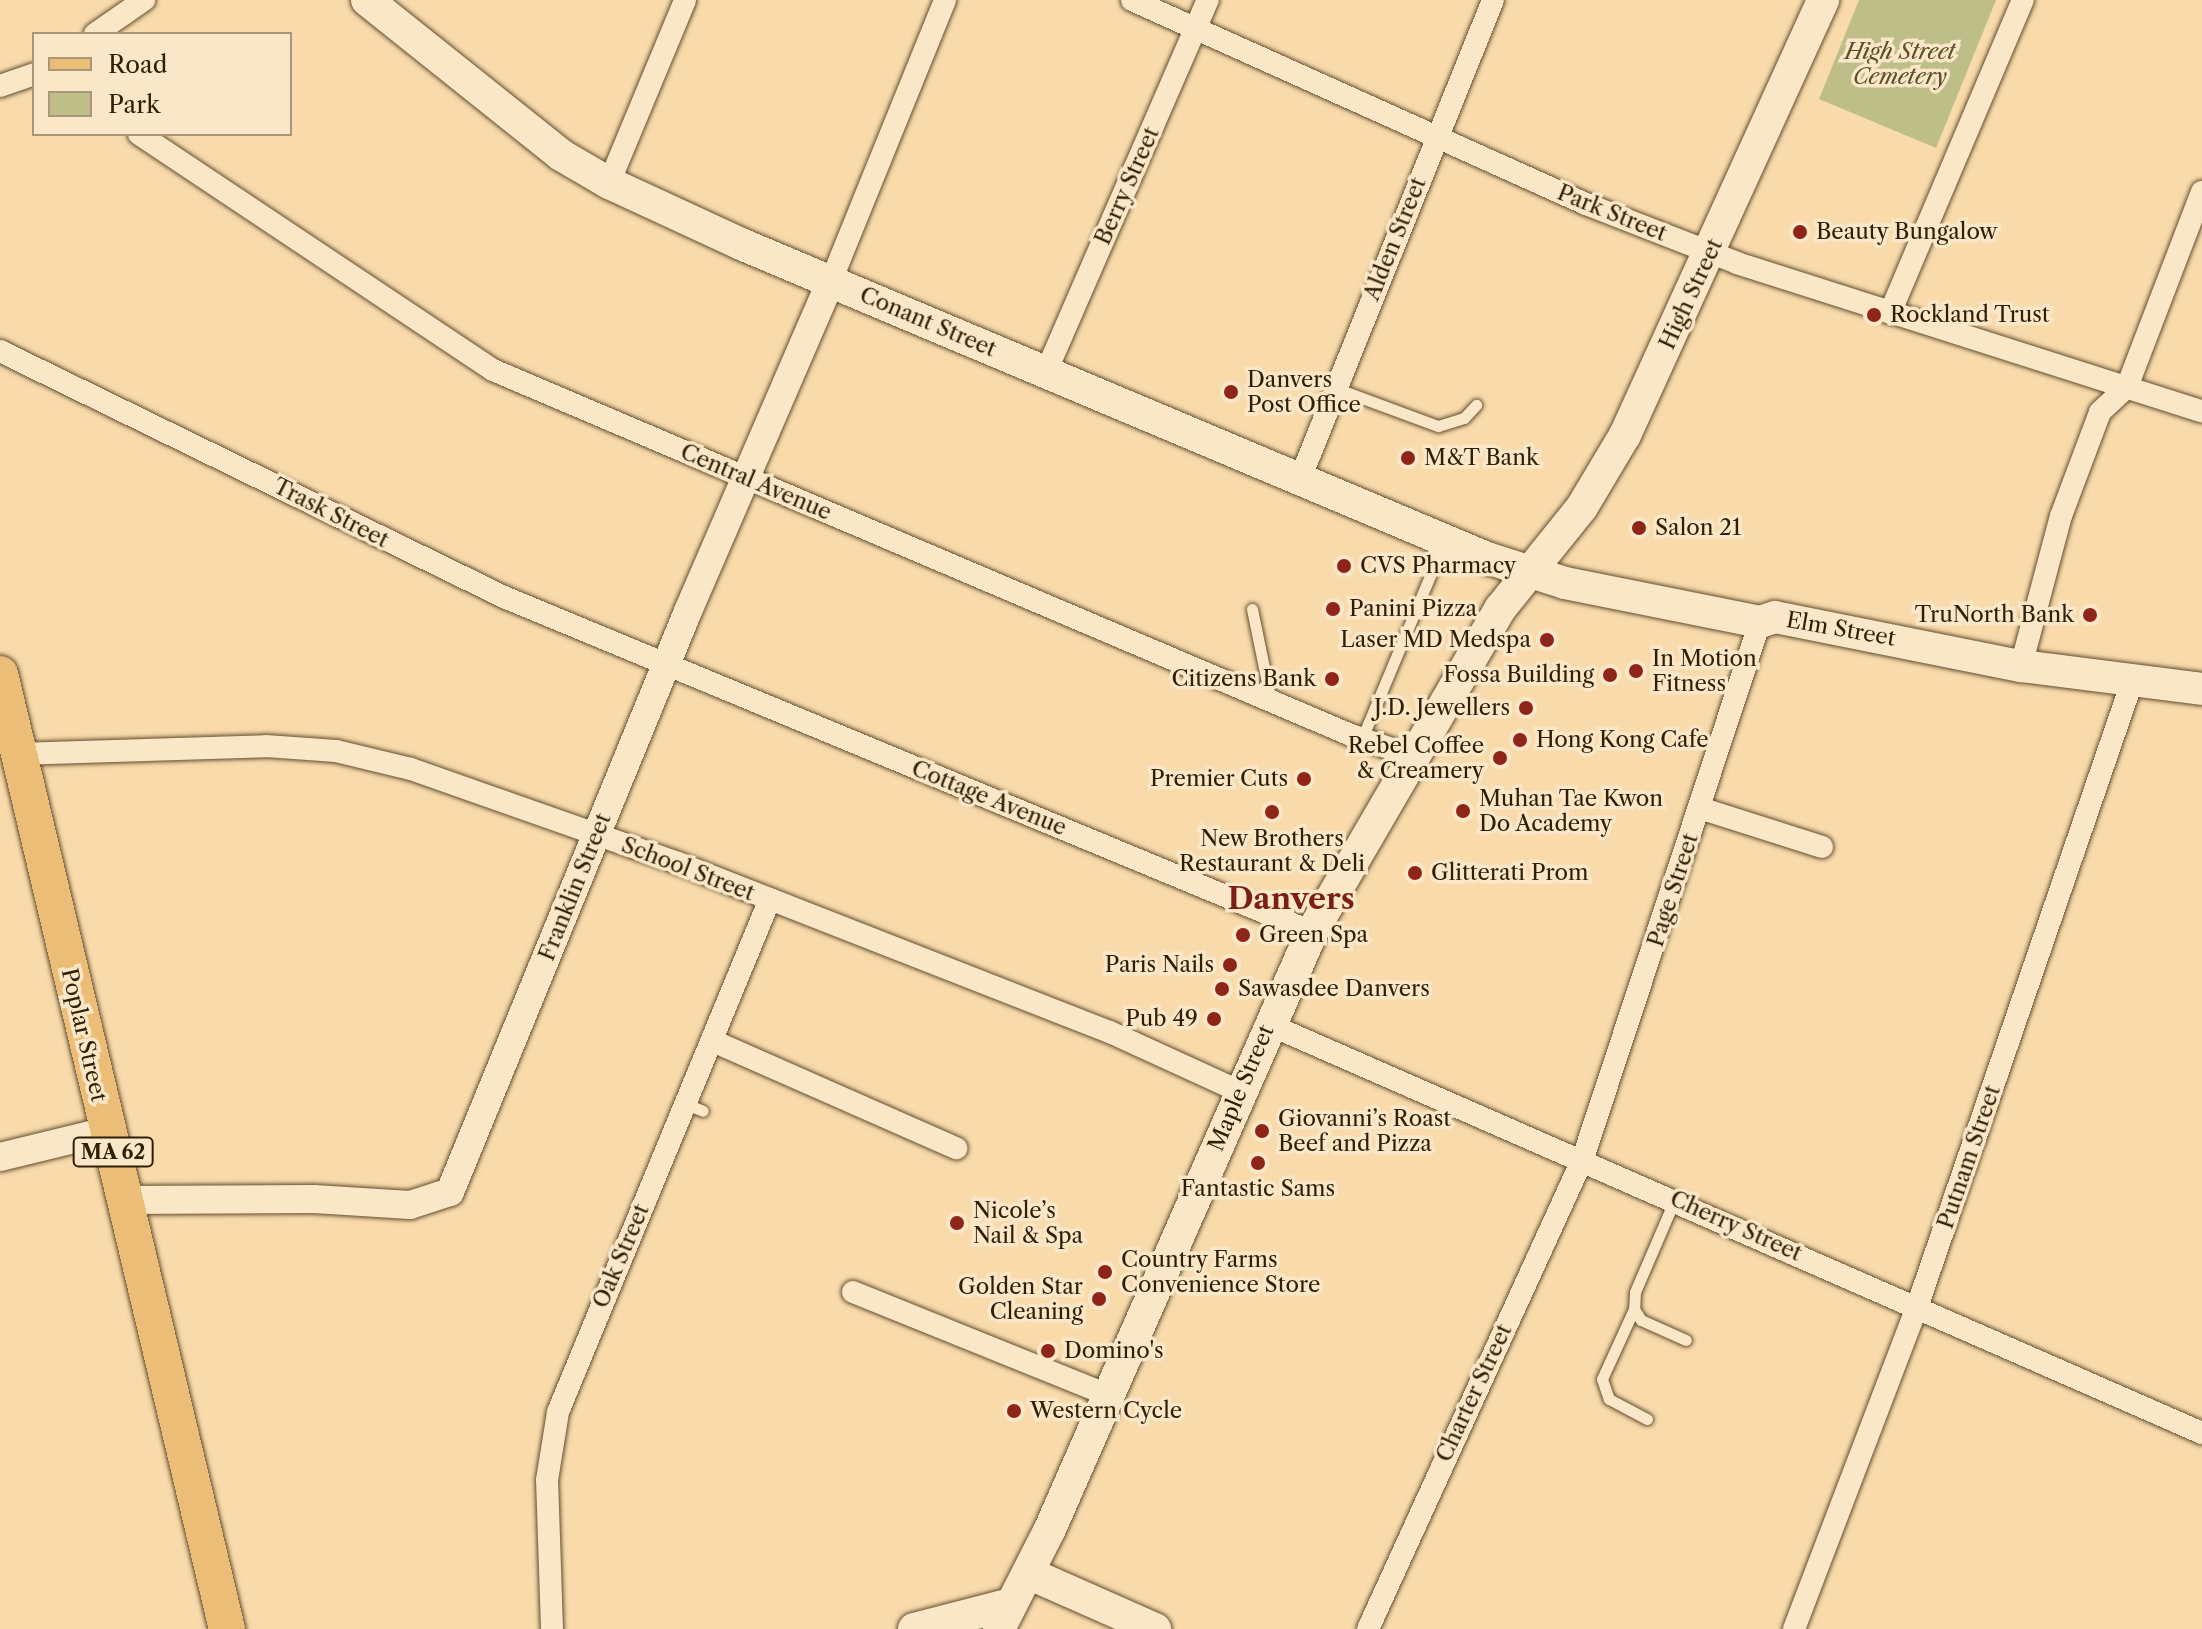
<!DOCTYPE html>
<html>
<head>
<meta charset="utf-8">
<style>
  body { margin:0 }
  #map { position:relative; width:2202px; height:1629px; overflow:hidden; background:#f8daab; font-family:"Libre Caslon Text",serif }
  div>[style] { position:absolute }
  .green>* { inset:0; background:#bebf88 }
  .roads { filter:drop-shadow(0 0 2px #634e2e) drop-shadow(0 0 2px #634e2e) }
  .service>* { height:11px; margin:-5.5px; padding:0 5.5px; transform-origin:5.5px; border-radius:5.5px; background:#fae7c8 }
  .minor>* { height:22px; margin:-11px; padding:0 11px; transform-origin:11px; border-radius:11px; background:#fae7c8 }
  .tertiary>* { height:28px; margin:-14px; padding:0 14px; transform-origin:14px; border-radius:14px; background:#fae7c8 }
  .secondary>* { height:32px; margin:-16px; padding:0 16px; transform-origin:16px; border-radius:16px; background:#fae7c8 }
  .primary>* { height:36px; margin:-18px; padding:0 18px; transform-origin:18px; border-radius:18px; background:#ecbd76 }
  .dots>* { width:22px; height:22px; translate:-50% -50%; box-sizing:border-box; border:4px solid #fae7c8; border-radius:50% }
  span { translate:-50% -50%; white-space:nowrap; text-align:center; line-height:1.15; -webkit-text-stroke:7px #fae7c8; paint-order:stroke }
  .shield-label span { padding:2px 6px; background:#fae7c8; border:2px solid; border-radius:6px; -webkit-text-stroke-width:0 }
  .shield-label { font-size:20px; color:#311f05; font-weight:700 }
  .park-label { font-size:22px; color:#5b4f2c; font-style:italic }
  .street-label { font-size:22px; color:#311f05 }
  .poi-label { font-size:22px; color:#311f05 }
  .left { translate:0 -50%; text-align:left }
  .right { translate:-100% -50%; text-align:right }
  .district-label { font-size:30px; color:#7a1f14; font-weight:700 }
  .legend { position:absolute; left:32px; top:32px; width:260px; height:104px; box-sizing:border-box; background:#fae7c8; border:2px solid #aa977a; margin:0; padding:10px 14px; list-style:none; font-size:24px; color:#311f05 }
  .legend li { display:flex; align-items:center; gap:16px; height:40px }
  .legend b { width:40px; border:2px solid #aa977a }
</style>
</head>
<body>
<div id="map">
  <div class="green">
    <div style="clip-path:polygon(1859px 0,1996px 0,1936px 148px,1819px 99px)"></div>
  </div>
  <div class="roads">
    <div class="service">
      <div style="left:1335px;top:388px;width:110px;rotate:20.3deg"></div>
      <div style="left:1438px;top:426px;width:27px;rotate:-17deg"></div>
      <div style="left:1464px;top:418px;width:18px;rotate:-47deg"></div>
      <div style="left:1252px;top:609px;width:90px;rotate:78.4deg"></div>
      <div style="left:1363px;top:736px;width:207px;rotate:-67.3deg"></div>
      <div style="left:686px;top:1104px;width:18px;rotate:22deg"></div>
      <div style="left:1675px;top:1199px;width:101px;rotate:113.3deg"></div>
      <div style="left:1635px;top:1292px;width:17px;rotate:93deg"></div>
      <div style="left:1634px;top:1309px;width:13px;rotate:58deg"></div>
      <div style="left:1641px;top:1320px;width:49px;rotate:24deg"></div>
      <div style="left:1634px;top:1309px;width:77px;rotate:114.6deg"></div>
      <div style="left:1602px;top:1379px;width:21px;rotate:71deg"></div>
      <div style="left:1609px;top:1399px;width:43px;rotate:27.8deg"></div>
    </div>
    <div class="minor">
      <div style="left:1132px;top:0;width:498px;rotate:24.2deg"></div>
      <div style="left:1586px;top:204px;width:162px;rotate:21.3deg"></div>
      <div style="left:1737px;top:263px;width:488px;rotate:17.7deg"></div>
      <div style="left:95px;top:34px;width:60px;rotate:-34.8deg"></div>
      <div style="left:0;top:86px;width:36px;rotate:-19deg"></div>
      <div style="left:139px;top:134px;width:425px;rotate:33.7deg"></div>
      <div style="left:493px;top:370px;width:932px;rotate:23.05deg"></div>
      <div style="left:1351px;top:735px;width:65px;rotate:19deg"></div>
      <div style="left:609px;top:183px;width:198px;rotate:-67.4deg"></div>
      <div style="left:831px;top:281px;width:303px;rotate:-67.9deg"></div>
      <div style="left:1890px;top:313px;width:340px;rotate:-67deg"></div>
      <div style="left:0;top:351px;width:561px;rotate:26.02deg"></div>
      <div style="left:504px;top:597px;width:875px;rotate:22.52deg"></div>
      <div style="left:1046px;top:372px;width:406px;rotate:-66.5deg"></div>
      <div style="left:1300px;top:479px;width:516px;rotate:-68.05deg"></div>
      <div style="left:2021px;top:666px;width:155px;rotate:-75.1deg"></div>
      <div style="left:2061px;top:516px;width:111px;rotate:-69.4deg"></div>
      <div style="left:2100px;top:412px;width:37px;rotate:-43deg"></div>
      <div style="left:2127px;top:387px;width:209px;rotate:-69deg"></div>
      <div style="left:17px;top:754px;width:249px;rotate:-1.8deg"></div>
      <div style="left:266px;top:746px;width:70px;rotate:4.1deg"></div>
      <div style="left:336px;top:751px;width:77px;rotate:13.5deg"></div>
      <div style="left:411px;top:769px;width:283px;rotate:19.4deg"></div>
      <div style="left:678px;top:863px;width:464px;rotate:21.4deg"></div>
      <div style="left:1110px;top:1032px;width:142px;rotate:24.6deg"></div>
      <div style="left:1700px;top:808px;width:128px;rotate:17.7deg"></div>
      <div style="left:1268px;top:1024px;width:1020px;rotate:23.65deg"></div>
      <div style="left:713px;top:1041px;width:266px;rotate:23.8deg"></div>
      <div style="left:853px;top:1292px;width:275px;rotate:22deg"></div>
      <div style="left:552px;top:1629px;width:149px;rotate:-91.9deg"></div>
      <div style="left:547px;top:1480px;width:69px;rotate:-80.8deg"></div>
      <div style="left:558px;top:1412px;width:555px;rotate:-67.55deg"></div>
      <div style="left:1368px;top:1629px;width:518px;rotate:-65.46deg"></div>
      <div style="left:1583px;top:1158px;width:564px;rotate:-71.73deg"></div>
      <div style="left:1794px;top:1629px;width:345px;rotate:-69.1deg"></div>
      <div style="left:1917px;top:1307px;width:661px;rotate:-71.02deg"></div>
    </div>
    <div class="tertiary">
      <div style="left:0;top:1157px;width:110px;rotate:-13.7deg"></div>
      <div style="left:125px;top:1200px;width:189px;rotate:-0.3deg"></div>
      <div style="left:314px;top:1199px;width:96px;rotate:3.6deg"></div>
      <div style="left:410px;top:1205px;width:42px;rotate:-18deg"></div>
      <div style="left:450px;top:1192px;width:628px;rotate:-67.72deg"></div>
      <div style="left:688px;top:611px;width:360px;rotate:-66.6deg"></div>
    </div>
    <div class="secondary">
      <div style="left:367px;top:0;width:248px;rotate:38.6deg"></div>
      <div style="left:561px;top:155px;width:56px;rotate:30.3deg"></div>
      <div style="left:609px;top:183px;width:145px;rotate:24.8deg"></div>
      <div style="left:741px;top:244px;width:809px;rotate:22.83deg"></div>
      <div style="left:1487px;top:558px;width:82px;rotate:17.8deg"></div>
      <div style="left:1565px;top:583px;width:199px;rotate:11.3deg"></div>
      <div style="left:1760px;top:622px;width:16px;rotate:-18deg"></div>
      <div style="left:1775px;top:617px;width:251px;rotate:11.3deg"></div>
      <div style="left:2021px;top:666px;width:182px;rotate:7.2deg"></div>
      <div style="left:1028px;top:1573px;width:139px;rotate:23.8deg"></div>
      <div style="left:914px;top:1629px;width:100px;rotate:-14.5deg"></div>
      <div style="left:999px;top:1629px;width:112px;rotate:-63deg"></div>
      <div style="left:1050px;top:1529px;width:652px;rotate:-66.31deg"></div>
      <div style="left:1312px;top:932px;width:374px;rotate:-59.8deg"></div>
      <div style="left:1500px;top:609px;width:131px;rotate:-51.2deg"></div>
      <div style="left:1582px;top:507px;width:84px;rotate:-59.2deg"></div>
      <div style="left:1625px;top:435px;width:478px;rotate:-65.5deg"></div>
    </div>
    <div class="primary">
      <div style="left:0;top:674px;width:982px;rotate:76.63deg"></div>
    </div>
  </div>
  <div class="dots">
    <div style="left:1800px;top:232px;background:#8f2418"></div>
    <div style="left:1874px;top:315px;background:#8f2418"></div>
    <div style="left:1231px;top:392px;background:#8f2418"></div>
    <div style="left:1408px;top:458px;background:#8f2418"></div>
    <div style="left:1639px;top:528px;background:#8f2418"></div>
    <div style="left:1344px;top:566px;background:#8f2418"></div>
    <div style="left:1333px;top:609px;background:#8f2418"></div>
    <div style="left:2090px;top:615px;background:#8f2418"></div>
    <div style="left:1547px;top:640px;background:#8f2418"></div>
    <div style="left:1636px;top:671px;background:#8f2418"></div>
    <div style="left:1610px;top:675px;background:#8f2418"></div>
    <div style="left:1332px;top:679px;background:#8f2418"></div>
    <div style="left:1526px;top:708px;background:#8f2418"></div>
    <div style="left:1520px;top:740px;background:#8f2418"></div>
    <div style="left:1500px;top:758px;background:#8f2418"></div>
    <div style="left:1304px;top:779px;background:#8f2418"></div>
    <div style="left:1463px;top:811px;background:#8f2418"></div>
    <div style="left:1272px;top:812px;background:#8f2418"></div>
    <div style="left:1415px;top:873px;background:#8f2418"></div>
    <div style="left:1243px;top:935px;background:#8f2418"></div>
    <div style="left:1230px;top:965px;background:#8f2418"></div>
    <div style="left:1222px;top:989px;background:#8f2418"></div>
    <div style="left:1214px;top:1019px;background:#8f2418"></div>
    <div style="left:1262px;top:1131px;background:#8f2418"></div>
    <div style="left:1258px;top:1163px;background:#8f2418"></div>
    <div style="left:957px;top:1223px;background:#8f2418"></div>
    <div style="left:1105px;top:1272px;background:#8f2418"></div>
    <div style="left:1099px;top:1299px;background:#8f2418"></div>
    <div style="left:1048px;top:1351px;background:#8f2418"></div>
    <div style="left:1014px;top:1411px;background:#8f2418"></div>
  </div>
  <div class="shield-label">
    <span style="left:113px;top:1152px">MA 62</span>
  </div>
  <div class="park-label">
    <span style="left:1900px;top:64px">High Street<br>Cemetery</span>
  </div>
  <div class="street-label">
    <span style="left:1127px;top:186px;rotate:-66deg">Berry Street</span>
    <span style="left:1612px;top:213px;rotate:22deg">Park Street</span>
    <span style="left:1395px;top:239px;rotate:-68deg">Alden Street</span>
    <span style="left:1691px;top:294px;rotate:-65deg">High Street</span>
    <span style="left:928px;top:322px;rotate:23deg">Conant Street</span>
    <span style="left:756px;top:482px;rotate:23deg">Central Avenue</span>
    <span style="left:331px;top:513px;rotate:27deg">Trask Street</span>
    <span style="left:1841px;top:629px;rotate:10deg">Elm Street</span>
    <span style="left:989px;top:798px;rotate:22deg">Cottage Avenue</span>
    <span style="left:688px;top:869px;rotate:21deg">School Street</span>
    <span style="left:575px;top:887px;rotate:-68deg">Franklin Street</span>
    <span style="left:1673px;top:890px;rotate:-72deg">Page Street</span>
    <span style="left:84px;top:1035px;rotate:77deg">Poplar Street</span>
    <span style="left:1241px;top:1088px;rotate:-67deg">Maple Street</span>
    <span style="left:1969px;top:1157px;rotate:-71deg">Putnam Street</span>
    <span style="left:1736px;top:1226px;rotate:24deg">Cherry Street</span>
    <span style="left:621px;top:1256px;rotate:-67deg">Oak Street</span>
    <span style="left:1474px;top:1393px;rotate:-65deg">Charter Street</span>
  </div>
  <div class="poi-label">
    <span class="left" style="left:1816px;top:232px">Beauty Bungalow</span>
    <span class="left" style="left:1890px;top:315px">Rockland Trust</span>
    <span class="left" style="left:1247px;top:392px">Danvers<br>Post Office</span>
    <span class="left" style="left:1424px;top:458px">M&amp;T Bank</span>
    <span class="left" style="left:1655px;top:528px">Salon 21</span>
    <span class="left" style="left:1360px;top:566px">CVS Pharmacy</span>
    <span class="left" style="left:1349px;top:609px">Panini Pizza</span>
    <span class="right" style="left:2074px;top:615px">TruNorth Bank</span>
    <span class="right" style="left:1531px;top:640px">Laser MD Medspa</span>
    <span class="left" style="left:1652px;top:671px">In Motion<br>Fitness</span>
    <span class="right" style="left:1594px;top:675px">Fossa Building</span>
    <span class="right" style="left:1316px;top:679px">Citizens Bank</span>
    <span class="right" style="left:1510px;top:708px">J.D. Jewellers</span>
    <span class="left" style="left:1536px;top:740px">Hong Kong Cafe</span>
    <span class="right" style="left:1484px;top:758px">Rebel Coffee<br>&amp; Creamery</span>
    <span class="right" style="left:1288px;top:779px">Premier Cuts</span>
    <span class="left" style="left:1479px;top:811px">Muhan Tae Kwon<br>Do Academy</span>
    <span style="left:1272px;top:851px">New Brothers<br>Restaurant &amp; Deli</span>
    <span class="left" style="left:1431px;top:873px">Glitterati Prom</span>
    <span class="left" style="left:1259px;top:935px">Green Spa</span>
    <span class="right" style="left:1214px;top:965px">Paris Nails</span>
    <span class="left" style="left:1238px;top:989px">Sawasdee Danvers</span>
    <span class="right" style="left:1198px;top:1019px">Pub 49</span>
    <span class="left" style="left:1278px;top:1131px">Giovanni’s Roast<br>Beef and Pizza</span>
    <span style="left:1258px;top:1189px">Fantastic Sams</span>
    <span class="left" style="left:973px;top:1223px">Nicole’s<br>Nail &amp; Spa</span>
    <span class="left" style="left:1121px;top:1272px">Country Farms<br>Convenience Store</span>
    <span class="right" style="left:1083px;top:1299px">Golden Star<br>Cleaning</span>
    <span class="left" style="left:1064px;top:1351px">Domino's</span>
    <span class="left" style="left:1030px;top:1411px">Western Cycle</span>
  </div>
  <div class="district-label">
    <span style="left:1291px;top:899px">Danvers</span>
  </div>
  <ul class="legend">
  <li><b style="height:10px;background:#ecbd76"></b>Road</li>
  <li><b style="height:22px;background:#bebf88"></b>Park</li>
  </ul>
</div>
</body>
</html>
